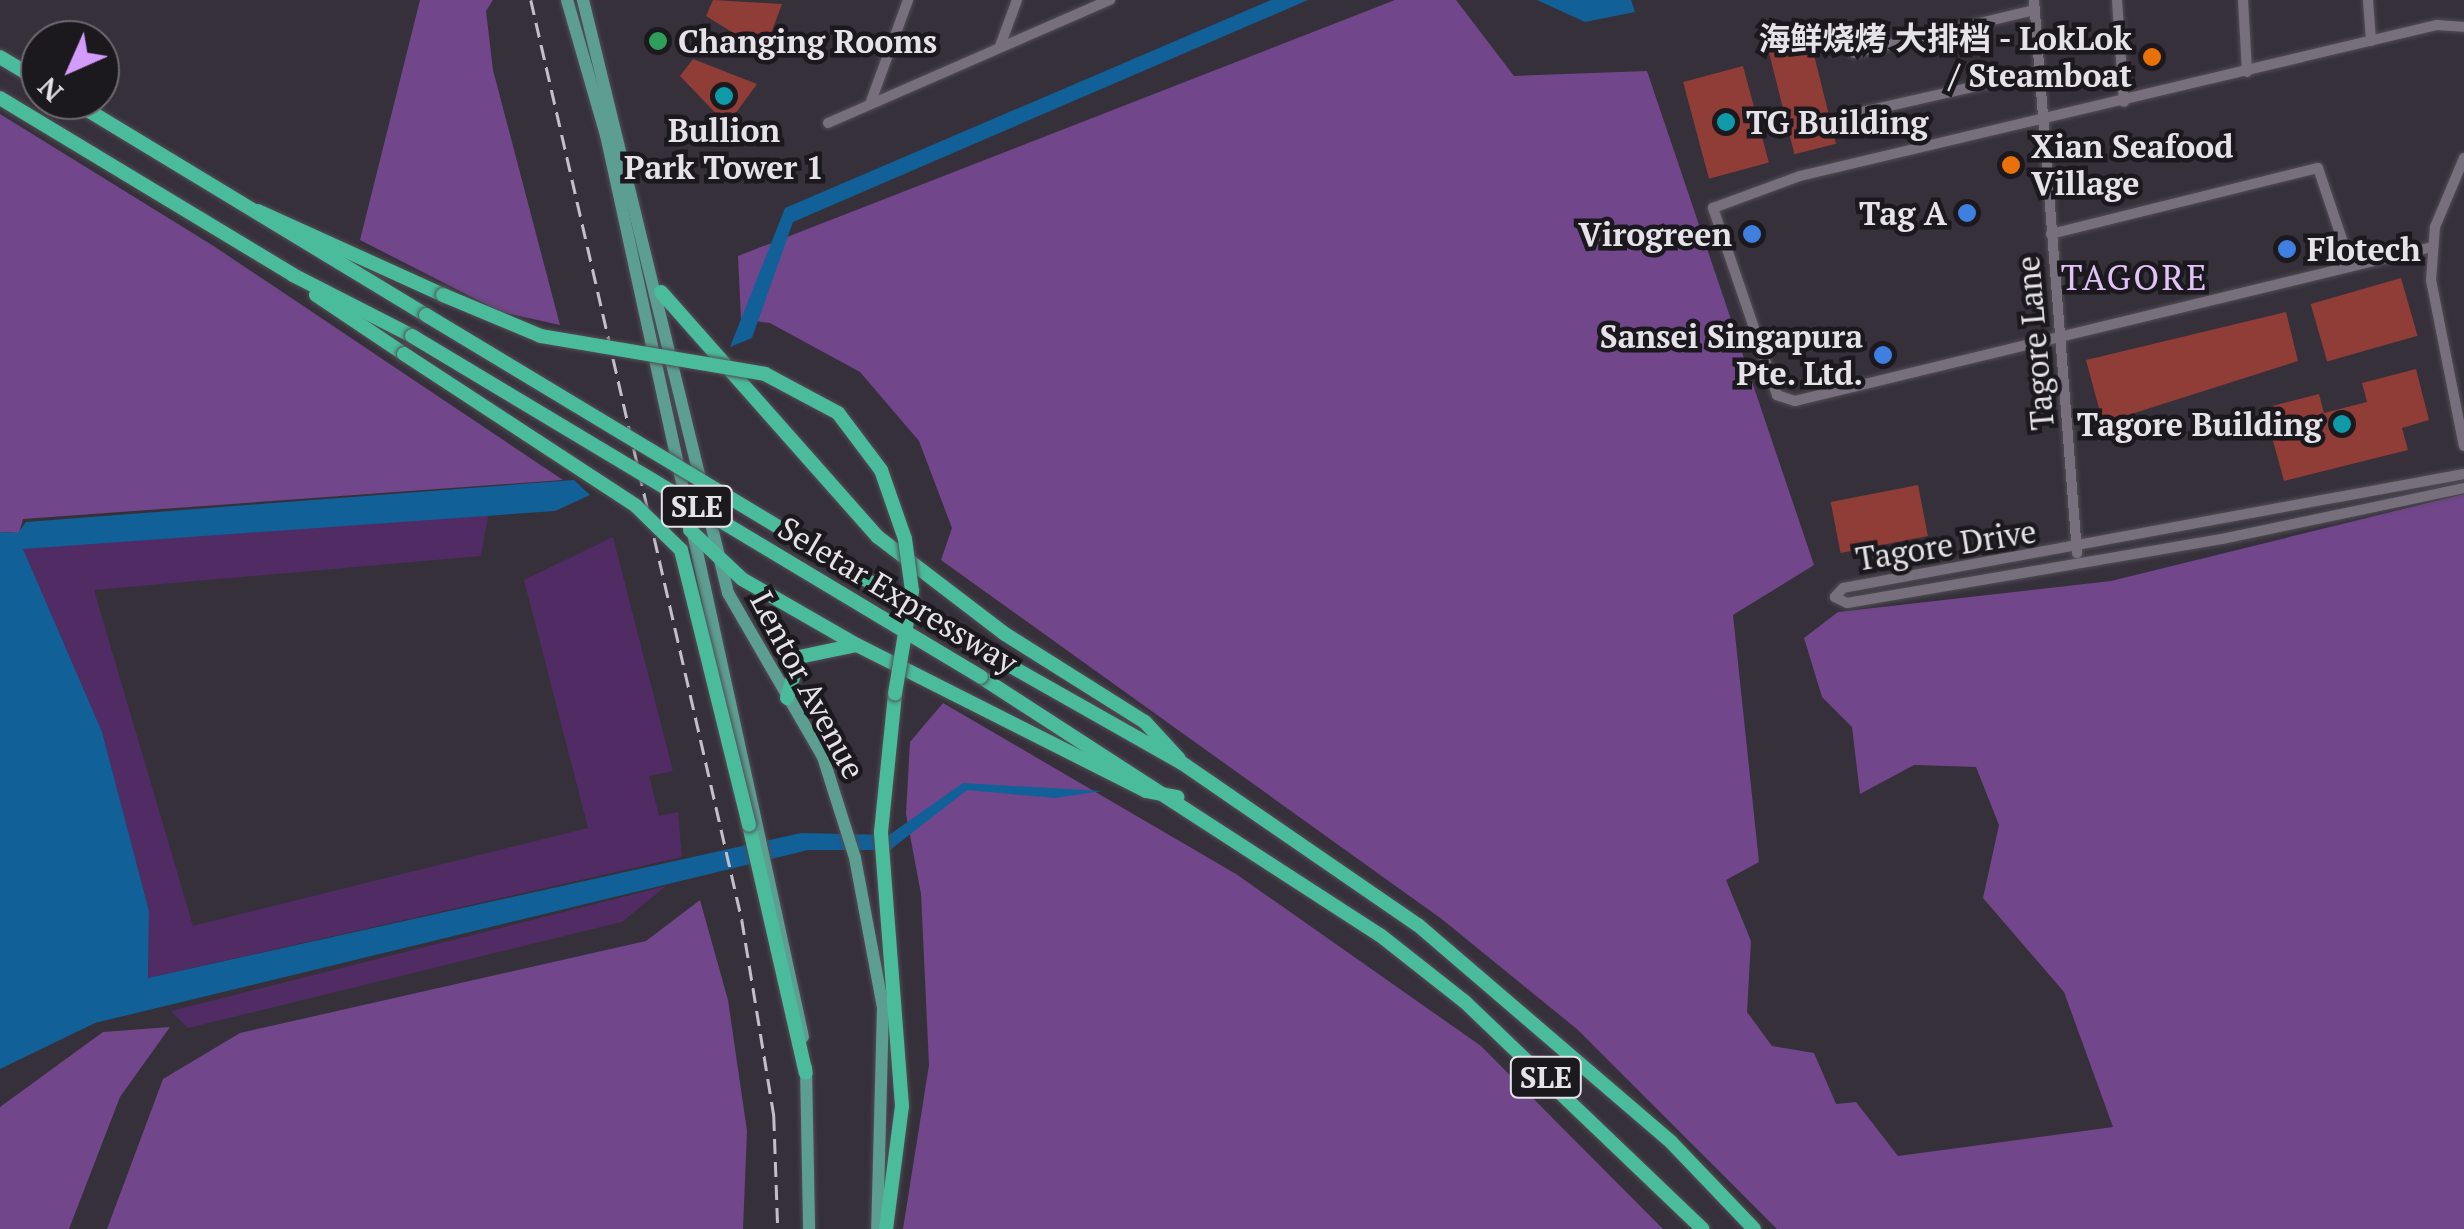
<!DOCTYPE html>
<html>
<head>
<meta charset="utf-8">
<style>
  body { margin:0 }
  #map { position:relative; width:2464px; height:1229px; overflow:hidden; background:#36303a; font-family:"PT Serif","Noto Sans SC",serif }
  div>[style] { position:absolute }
  .green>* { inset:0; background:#502b64 }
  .forest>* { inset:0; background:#71468b }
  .water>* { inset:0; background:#116098 }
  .building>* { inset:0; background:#903c37; transform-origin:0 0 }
  .roads { filter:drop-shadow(0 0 2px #514d55) drop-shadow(0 0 2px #514d55) }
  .minor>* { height:10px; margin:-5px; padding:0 5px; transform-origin:5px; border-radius:5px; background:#77707c }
  .major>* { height:12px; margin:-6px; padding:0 6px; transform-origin:6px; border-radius:6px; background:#5c9e8f }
  .highway>* { height:14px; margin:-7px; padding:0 7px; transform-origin:7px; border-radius:7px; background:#4abc9b }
  .rail>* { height:2.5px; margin-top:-1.25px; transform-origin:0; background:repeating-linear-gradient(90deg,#c4bfc7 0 15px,transparent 0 23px) }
  .bridges { filter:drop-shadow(0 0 2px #514d55) drop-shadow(0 0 2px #514d55) }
  .highway-bridge>* { height:14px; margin:-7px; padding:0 7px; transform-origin:7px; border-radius:7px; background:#4abc9b }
  .dots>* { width:28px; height:28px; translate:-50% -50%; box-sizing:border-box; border:5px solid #1c191e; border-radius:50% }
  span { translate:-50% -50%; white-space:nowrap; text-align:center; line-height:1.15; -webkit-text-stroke:9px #1c191e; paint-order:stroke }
  .shield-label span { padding:2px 8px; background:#1c191e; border:2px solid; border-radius:8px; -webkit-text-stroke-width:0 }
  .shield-label { font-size:30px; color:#e6e2e9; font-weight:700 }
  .poi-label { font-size:32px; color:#e6e2e9; font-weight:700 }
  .right { translate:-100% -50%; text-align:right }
  .left { translate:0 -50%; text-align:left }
  .street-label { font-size:32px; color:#e6e2e9 }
  .neighbourhood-label { font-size:35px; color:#e1c3f9; letter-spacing:2.5px }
  .north { position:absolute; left:20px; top:20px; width:100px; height:100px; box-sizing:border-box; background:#1c191e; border:2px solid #6d696f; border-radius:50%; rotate:225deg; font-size:28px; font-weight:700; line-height:40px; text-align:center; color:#e6e2e9 }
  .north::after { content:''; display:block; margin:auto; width:35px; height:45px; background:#d39cfc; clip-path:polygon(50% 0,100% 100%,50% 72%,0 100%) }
</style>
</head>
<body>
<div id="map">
  <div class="green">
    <div style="clip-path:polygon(489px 511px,481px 556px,94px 590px,193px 926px,588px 828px,524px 580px,613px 537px,673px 771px,649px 776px,659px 816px,678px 812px,682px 857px,148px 978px,149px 911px,102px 733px,22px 548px)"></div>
    <div style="clip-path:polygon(666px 886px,622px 922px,188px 1028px,171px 1011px)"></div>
  </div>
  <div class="forest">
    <div style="clip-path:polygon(420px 0,493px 0,486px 11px,493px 70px,560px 325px,501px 312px,360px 240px)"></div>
    <div style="clip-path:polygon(1395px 0,1456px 0,1514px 76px,1647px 71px,1814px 565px,1733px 615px,1759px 862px,1726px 880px,1751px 941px,1747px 1012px,1772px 1046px,1814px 1053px,1836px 1104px,1856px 1102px,1898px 1156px,2113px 1127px,2064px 992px,1983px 898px,1999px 825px,1976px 767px,1914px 765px,1860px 794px,1852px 727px,1822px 697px,1804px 638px,1838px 612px,2111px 581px,2464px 494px,2464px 1229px,1777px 1229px,1578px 1030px,1443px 920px,941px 560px,952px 528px,919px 441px,860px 372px,770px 323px,741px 319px,738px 256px)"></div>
    <div style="clip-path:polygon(0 114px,212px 245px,563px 480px,23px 519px,19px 533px,0 532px)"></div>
    <div style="clip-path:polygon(943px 703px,1236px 874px,1481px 1046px,1663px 1229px,903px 1229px,929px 1065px,921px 894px,906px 814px,910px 742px)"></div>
    <div style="clip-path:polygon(700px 900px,728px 1000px,747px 1131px,743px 1229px,107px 1229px,163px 1079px,240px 1033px,646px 941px)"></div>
    <div style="clip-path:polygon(170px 1027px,120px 1097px,69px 1229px,0 1229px,0 1107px,103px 1032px)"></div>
  </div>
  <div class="water">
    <div style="clip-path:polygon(1271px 0,1308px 0,793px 222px,752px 338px,730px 347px,785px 208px)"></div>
    <div style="clip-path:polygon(1537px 0,1631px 0,1635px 12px,1585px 22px)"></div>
    <div style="clip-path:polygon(574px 480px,590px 495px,555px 511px,23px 549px,102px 732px,149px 911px,148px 978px,801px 833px,889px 835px,963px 783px,1102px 791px,1055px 798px,967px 790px,890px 850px,808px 850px,95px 1023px,0 1069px,0 532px,18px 533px,26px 522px)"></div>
  </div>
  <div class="building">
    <div style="clip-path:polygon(713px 0,782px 4px,764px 52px,706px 16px)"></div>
    <div style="left:1810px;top:39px;width:108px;height:43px;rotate:76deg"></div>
    <div style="clip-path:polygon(693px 59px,757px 84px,727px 125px,680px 76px)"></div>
    <div style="left:1743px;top:66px;width:100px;height:62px;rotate:75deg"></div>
    <div style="left:2401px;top:278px;width:60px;height:94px;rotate:74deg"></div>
    <div style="clip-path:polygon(2286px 312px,2298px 361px,2103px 423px,2086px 360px)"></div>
    <div style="clip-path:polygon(2416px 369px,2429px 420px,2402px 428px,2408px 450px,2284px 481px,2264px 408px,2319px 394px,2324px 413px,2367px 402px,2362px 383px)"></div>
    <div style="left:1918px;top:485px;width:52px;height:89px;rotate:79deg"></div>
  </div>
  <div class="roads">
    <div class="minor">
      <div style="left:2034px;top:0;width:555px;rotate:85.55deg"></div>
      <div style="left:2117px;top:0;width:102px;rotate:86.1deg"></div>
      <div style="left:2243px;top:0;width:72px;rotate:86.8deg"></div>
      <div style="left:2368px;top:0;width:41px;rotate:85.8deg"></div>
      <div style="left:1000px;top:46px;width:49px;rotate:-69.7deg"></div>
      <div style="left:1854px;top:53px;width:185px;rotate:-13.4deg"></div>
      <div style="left:870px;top:104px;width:111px;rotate:-69.9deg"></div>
      <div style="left:1849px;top:115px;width:194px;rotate:-12.8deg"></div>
      <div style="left:828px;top:123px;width:308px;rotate:-23.6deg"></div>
      <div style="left:2464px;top:158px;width:75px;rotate:112.8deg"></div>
      <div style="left:2435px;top:227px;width:53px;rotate:94.3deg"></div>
      <div style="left:2431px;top:280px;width:169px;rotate:78.8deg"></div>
      <div style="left:2051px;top:234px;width:275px;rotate:-13.9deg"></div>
      <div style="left:2318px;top:168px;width:103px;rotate:71.4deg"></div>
      <div style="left:2432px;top:247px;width:655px;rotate:166.41deg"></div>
      <div style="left:1795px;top:401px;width:19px;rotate:-162deg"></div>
      <div style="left:1777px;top:395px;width:198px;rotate:-108.9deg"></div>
      <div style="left:1713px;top:208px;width:93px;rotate:-20.2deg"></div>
      <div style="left:1800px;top:176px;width:655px;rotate:-13.34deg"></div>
      <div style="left:2437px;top:25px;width:27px;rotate:4deg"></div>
      <div style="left:2464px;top:474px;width:631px;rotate:169.6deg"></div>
      <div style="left:1843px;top:588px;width:12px;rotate:132deg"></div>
      <div style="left:1835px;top:597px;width:13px;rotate:27deg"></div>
      <div style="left:1847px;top:603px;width:380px;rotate:-9.7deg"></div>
      <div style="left:2222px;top:539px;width:247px;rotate:-11.9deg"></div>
    </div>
    <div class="major">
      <div style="left:567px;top:0;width:141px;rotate:73.9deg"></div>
      <div style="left:606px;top:135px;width:923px;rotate:77.68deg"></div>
      <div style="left:583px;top:0;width:610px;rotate:76.26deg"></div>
      <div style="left:728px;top:593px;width:190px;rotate:59.9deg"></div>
      <div style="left:823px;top:757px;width:106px;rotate:72.4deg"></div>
      <div style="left:855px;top:858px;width:152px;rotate:79.4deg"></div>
      <div style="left:883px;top:1007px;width:222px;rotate:91.5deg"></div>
      <div style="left:806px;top:1067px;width:162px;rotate:88.9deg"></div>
    </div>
    <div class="highway">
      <div style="left:0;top:57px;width:47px;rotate:31deg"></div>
      <div style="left:0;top:98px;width:342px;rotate:31.1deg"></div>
      <div style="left:293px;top:275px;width:134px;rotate:27.1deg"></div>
      <div style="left:71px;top:100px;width:415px;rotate:31.2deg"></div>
      <div style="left:258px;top:211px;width:203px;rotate:24.4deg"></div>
      <div style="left:661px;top:292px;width:327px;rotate:48.5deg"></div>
      <div style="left:878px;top:537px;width:160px;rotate:37.4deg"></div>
      <div style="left:1005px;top:634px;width:165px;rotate:32.2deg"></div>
      <div style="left:1145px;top:722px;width:50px;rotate:47.4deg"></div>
      <div style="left:316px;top:295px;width:106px;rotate:33.8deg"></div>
      <div style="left:690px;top:530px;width:71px;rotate:43.3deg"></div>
      <div style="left:742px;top:579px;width:133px;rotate:29.9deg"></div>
      <div style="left:857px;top:645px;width:324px;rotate:26.8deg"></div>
      <div style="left:1146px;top:791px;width:32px;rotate:11deg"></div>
      <div style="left:991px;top:655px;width:219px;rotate:29.5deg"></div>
      <div style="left:1182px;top:763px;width:286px;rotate:34.5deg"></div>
      <div style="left:1418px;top:925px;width:333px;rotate:40.6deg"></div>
      <div style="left:1671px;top:1142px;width:120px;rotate:46.3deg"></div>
      <div style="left:981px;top:677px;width:475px;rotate:32.9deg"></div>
      <div style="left:1380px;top:935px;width:107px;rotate:38.2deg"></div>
      <div style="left:1464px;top:1001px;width:330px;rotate:43.7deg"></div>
      <div style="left:787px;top:698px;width:43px;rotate:-73.7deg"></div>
      <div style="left:799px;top:657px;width:58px;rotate:-11.9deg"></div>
      <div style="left:749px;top:825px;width:254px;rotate:77.1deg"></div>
      <div style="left:886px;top:1229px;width:124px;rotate:-82.6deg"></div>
      <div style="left:902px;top:1106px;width:275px;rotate:-94.4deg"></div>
      <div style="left:881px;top:832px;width:139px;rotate:-84.2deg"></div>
    </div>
  </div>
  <div class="rail">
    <div style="left:531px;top:0;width:944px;rotate:77.08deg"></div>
    <div style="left:742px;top:920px;width:199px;rotate:80.7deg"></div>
    <div style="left:774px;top:1116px;width:113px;rotate:88deg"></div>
  </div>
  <div class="bridges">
    <div class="highway-bridge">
      <div style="left:443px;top:295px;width:106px;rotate:22.7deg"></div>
      <div style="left:541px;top:336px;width:227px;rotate:9.6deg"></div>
      <div style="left:765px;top:374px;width:83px;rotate:28.1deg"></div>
      <div style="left:838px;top:413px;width:71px;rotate:53deg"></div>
      <div style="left:881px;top:470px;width:73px;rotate:70.8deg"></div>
      <div style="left:905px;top:539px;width:52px;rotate:82.3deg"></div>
      <div style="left:912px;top:591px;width:104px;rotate:99.4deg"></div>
      <div style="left:426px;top:315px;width:659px;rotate:31.04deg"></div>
      <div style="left:412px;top:336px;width:663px;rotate:30.93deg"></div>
      <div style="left:404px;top:354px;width:277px;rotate:33.2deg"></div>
      <div style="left:636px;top:506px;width:63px;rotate:44.4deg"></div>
      <div style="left:681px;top:550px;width:283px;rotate:76.1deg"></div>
    </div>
  </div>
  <div class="dots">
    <div style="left:658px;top:41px;background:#2e9e5b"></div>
    <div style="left:2152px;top:57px;background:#e8710a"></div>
    <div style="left:724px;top:96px;background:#0f9aa8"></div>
    <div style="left:1726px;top:122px;background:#0f9aa8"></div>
    <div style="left:2011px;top:165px;background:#e8710a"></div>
    <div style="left:1967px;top:213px;background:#3f7fe0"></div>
    <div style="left:1752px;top:234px;background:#3f7fe0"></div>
    <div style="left:2287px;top:249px;background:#3f7fe0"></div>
    <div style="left:1883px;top:355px;background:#3f7fe0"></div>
    <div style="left:2342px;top:424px;background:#0f9aa8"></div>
  </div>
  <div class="shield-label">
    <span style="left:697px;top:506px">SLE</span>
    <span style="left:1546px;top:1077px">SLE</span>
  </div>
  <div class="poi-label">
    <span class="right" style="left:2132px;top:57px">海鲜烧烤 大排档 - LokLok<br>/ Steamboat</span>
    <span class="left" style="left:678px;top:41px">Changing Rooms</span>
    <span class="left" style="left:1746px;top:122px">TG Building</span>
    <span style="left:724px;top:149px">Bullion<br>Park Tower 1</span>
    <span class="left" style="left:2031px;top:165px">Xian Seafood<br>Village</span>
    <span class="right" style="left:1947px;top:213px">Tag A</span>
    <span class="right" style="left:1732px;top:234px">Virogreen</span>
    <span class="left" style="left:2307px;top:249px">Flotech</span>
    <span class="right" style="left:1863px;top:355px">Sansei Singapura<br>Pte. Ltd.</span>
    <span class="right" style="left:2322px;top:424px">Tagore Building</span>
  </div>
  <div class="street-label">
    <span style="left:2035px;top:343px;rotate:-95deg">Tagore Lane</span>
    <span style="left:1946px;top:545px;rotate:-9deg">Tagore Drive</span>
    <span style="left:898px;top:595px;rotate:31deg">Seletar Expressway</span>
    <span style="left:808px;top:685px;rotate:62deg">Lentor Avenue</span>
  </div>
  <div class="neighbourhood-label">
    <span style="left:2135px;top:277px">TAGORE</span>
  </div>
  <div class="north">N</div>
</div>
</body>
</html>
